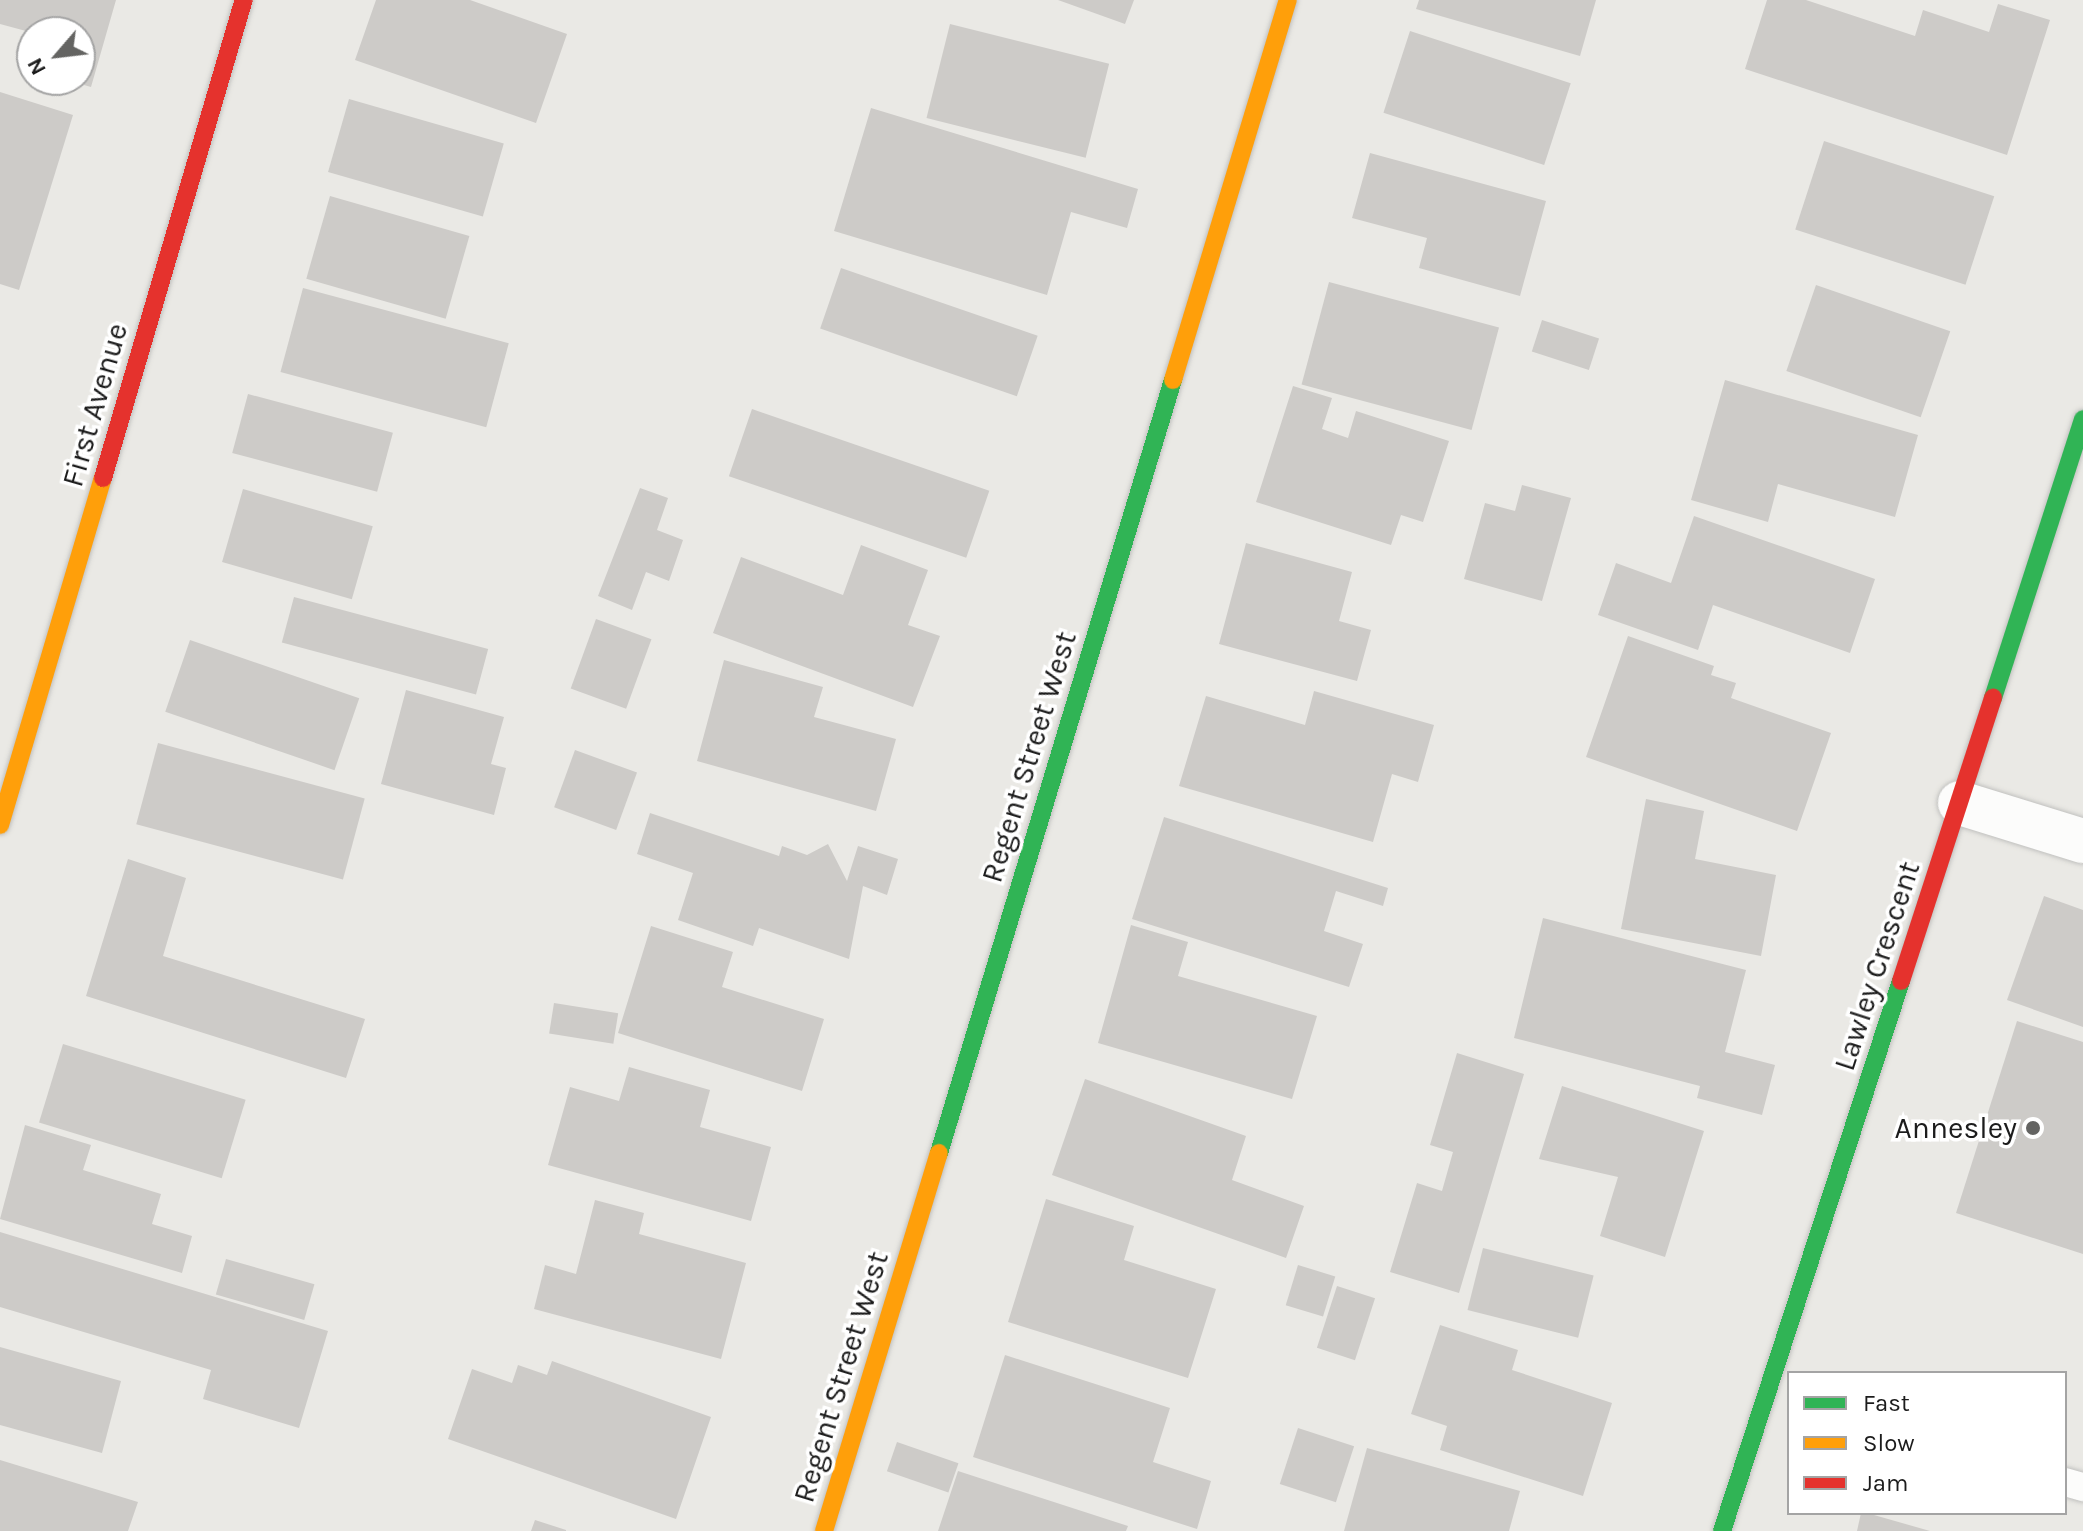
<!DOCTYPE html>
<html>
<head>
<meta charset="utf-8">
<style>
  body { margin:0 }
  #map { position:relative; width:2083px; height:1531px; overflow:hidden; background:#eae9e5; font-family:Karla,sans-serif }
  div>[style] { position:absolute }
  .building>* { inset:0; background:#cdcbc8; transform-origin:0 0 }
  .roads { filter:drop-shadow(0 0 2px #c1c1bf) drop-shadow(0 0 2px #c1c1bf) }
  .lane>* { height:28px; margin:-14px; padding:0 14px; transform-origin:14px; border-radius:14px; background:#fcfcfb }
  .street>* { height:44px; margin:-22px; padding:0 22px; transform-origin:22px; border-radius:22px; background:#fcfcfb }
  .fast>* { height:18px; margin:-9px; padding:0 9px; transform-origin:9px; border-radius:9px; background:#30b455 }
  .slow>* { height:18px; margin:-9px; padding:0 9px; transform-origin:9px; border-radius:9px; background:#ff9f0a }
  .jam>* { height:18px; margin:-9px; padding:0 9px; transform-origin:9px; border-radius:9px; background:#e5322d }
  .dots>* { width:22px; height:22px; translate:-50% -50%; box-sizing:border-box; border:4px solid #fff; border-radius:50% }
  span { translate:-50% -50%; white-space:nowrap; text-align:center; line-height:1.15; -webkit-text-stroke:7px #fff; paint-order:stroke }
  .street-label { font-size:30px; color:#1c1c1c }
  .poi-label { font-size:30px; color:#1c1c1c }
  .right { translate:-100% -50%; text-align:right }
  .legend { position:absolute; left:1787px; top:1371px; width:280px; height:144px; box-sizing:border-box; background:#fff; border:2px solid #a4a4a4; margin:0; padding:10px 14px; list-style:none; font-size:24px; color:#1c1c1c }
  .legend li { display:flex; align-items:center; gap:16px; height:40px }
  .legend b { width:40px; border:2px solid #a4a4a4 }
  .north { position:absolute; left:16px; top:16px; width:80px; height:80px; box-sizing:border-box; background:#fff; border:2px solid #a4a4a4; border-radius:50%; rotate:242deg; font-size:22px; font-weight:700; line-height:32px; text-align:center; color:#1c1c1c }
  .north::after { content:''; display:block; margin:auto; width:28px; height:36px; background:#646462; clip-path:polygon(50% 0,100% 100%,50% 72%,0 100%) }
</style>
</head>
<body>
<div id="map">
  <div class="building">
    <div style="clip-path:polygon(0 0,116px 0,91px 87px,70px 81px,80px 80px,80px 32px,32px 32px,32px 70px,17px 65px,26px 31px,0 24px)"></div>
    <div style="clip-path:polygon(376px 0,470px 0,567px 34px,536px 123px,355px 60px)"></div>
    <div style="clip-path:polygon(1058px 0,1134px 0,1125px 24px)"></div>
    <div style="clip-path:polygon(1419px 0,1596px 0,1580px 56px,1416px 9px)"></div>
    <div style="clip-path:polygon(1767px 0,1806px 0,1915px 36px,1923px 10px,1989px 32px,1998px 4px,2050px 20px,2007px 155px,1745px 69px)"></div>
    <div style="left:950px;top:24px;width:164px;height:97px;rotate:14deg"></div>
    <div style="left:1410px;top:31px;width:169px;height:86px;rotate:18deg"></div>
    <div style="clip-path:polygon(0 92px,73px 115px,19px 290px,0 284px)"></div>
    <div style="left:349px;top:99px;width:161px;height:76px;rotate:16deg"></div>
    <div style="clip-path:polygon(871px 108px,1138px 189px,1127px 228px,1071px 212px,1047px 295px,834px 231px)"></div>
    <div style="left:1824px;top:141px;width:179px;height:93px;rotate:18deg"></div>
    <div style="clip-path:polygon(1370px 153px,1546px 201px,1520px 296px,1419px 268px,1427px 238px,1352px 218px)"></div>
    <div style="left:330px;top:196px;width:145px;height:86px;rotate:16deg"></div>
    <div style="left:841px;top:268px;width:208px;height:64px;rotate:19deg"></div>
    <div style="left:1329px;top:282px;width:176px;height:106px;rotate:15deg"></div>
    <div style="left:1816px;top:285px;width:142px;height:91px;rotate:19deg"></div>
    <div style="left:303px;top:288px;width:213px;height:87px;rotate:15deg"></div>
    <div style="left:1542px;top:320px;width:60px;height:33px;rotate:18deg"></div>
    <div style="clip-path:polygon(1725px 380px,1918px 435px,1895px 517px,1778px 484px,1768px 522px,1691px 500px)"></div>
    <div style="clip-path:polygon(1293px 386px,1332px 398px,1322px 429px,1348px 438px,1356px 411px,1449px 441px,1423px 522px,1401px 515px,1391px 545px,1256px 502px)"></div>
    <div style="left:248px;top:394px;width:150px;height:61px;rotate:15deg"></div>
    <div style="left:752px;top:409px;width:251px;height:71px;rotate:19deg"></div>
    <div style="clip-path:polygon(1522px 485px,1571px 498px,1542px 601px,1464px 579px,1485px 503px,1515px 511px)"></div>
    <div style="clip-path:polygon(640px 488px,668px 498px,657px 530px,683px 540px,669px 581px,646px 572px,632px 610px,598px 596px)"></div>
    <div style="left:243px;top:489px;width:135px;height:76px;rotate:16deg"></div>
    <div style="clip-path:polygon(1694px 516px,1875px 579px,1850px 653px,1713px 605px,1698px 650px,1598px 615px,1616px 563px,1671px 583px)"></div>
    <div style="clip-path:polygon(1246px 543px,1352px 572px,1339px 621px,1371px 630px,1357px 681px,1219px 644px)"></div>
    <div style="clip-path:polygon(861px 545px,928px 570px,908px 625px,940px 636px,913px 707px,713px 633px,741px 557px,843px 595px)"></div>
    <div style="left:294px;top:597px;width:201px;height:47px;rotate:15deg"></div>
    <div style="left:596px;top:619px;width:59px;height:74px;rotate:20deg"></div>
    <div style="clip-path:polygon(1628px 636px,1714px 666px,1711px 675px,1736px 683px,1731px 698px,1831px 733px,1797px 831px,1586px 757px)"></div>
    <div style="left:190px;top:640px;width:179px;height:76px;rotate:19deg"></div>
    <div style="clip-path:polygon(724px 660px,823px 687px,814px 717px,896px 739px,876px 811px,697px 761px)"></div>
    <div style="clip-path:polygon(406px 690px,504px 717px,491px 764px,506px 768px,494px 815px,381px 784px)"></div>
    <div style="clip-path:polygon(1314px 691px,1434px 725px,1418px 782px,1392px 774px,1373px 842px,1179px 786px,1206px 696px,1305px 725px)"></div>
    <div style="left:158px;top:743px;width:214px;height:84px;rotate:15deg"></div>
    <div style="left:575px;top:750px;width:66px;height:61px;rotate:20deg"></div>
    <div style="clip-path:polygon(1646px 799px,1704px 811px,1695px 859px,1776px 875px,1761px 956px,1621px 929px)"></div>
    <div style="clip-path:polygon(650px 813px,779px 856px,782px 846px,807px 855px,828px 844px,847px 881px,858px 846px,898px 859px,887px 895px,863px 886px,849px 959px,759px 928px,753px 946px,678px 920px,693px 873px,637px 854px)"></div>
    <div style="clip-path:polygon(1164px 817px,1388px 888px,1383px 906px,1336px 891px,1324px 931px,1363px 944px,1349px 987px,1132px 919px)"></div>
    <div style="clip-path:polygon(128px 859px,186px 878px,163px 956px,365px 1019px,346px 1078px,86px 996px)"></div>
    <div style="clip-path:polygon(2044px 896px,2083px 910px,2083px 1027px,2007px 1000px)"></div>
    <div style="clip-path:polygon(1543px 918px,1746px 970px,1725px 1052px,1775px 1065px,1762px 1115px,1697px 1098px,1700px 1086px,1514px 1038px)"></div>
    <div style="clip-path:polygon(1131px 925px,1188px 942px,1178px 976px,1317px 1016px,1292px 1099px,1098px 1043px)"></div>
    <div style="clip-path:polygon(651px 926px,733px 952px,722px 987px,824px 1019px,802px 1091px,618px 1033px)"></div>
    <div style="left:554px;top:1003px;width:65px;height:31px;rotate:9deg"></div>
    <div style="clip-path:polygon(2017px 1021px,2083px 1042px,2083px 1254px,1956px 1213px)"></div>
    <div style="left:63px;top:1044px;width:191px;height:82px;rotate:17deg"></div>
    <div style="clip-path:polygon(1457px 1053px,1524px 1074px,1459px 1293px,1390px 1272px,1417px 1183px,1442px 1191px,1453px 1152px,1430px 1145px)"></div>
    <div style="clip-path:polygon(629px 1067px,710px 1090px,700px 1127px,771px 1147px,751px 1221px,548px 1165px,570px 1087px,619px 1101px)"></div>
    <div style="clip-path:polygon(1085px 1079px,1246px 1136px,1232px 1180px,1304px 1206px,1286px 1258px,1052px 1175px)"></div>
    <div style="clip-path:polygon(1562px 1086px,1704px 1131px,1665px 1257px,1600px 1236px,1618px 1177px,1539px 1159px)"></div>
    <div style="clip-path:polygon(25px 1125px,91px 1145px,83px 1170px,161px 1194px,152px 1224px,192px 1236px,182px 1273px,0 1219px)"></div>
    <div style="clip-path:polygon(1046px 1199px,1134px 1226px,1124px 1260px,1216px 1289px,1188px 1378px,1008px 1322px)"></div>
    <div style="clip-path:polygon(595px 1200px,644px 1213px,639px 1234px,746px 1263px,721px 1359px,534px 1309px,545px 1265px,576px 1274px)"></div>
    <div style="clip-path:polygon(0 1232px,328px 1331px,299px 1428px,203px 1399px,211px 1370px,0 1307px)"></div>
    <div style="left:1483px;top:1248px;width:114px;height:64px;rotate:14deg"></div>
    <div style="left:226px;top:1259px;width:92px;height:37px;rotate:16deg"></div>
    <div style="left:1298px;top:1265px;width:39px;height:42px;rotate:17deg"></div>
    <div style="left:1337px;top:1286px;width:40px;height:65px;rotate:18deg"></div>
    <div style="clip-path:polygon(1440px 1325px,1518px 1350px,1512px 1370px,1612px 1403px,1583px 1496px,1440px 1450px,1447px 1426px,1411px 1414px)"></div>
    <div style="clip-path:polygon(0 1347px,121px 1381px,102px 1453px,0 1425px)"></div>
    <div style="clip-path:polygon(1005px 1355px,1170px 1408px,1153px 1462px,1211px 1481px,1197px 1529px,973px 1457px)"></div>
    <div style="clip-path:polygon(552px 1361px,711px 1417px,676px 1519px,448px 1439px,472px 1369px,512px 1383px,518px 1365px,547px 1375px)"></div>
    <div style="left:1298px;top:1428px;width:59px;height:59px;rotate:18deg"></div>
    <div style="left:897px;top:1442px;width:65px;height:31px;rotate:19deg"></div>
    <div style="clip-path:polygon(1367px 1448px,1520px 1491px,1509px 1531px,1344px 1531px)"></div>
    <div style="clip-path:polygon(0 1460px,138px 1502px,128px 1531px,0 1531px)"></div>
    <div style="clip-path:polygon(958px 1471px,1128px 1526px,1126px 1531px,938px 1531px)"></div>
    <div style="clip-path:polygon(1861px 1513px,1867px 1513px,1930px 1531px,1857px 1531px)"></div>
    <div style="clip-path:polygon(535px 1520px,566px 1530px,566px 1531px,531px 1531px)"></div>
  </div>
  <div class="roads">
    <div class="lane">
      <div style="left:2065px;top:1482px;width:19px;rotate:16deg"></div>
    </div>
    <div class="street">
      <div style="left:1960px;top:803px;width:129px;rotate:17.2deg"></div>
    </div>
    <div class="fast">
      <div style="left:1993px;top:698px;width:293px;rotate:-72.1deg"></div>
      <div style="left:939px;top:1153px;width:808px;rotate:-73.16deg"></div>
      <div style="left:1722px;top:1531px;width:578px;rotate:-71.97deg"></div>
    </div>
    <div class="slow">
      <div style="left:1173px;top:380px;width:397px;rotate:-73.2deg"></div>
      <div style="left:0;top:825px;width:362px;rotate:-73.5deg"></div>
      <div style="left:824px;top:1531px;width:395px;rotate:-73.1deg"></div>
    </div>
    <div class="jam">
      <div style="left:103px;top:478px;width:498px;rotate:-73.6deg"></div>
      <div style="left:1901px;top:981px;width:298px;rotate:-72deg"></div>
    </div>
  </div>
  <div class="dots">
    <div style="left:2033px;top:1128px;background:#646462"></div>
  </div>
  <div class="street-label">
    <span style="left:95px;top:405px;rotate:-74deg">First Avenue</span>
    <span style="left:1029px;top:757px;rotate:-73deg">Regent Street West</span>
    <span style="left:1877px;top:966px;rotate:-72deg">Lawley Crescent</span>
    <span style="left:841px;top:1377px;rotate:-73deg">Regent Street West</span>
  </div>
  <div class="poi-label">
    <span class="right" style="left:2017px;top:1128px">Annesley</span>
  </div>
  <ul class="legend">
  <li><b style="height:10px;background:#30b455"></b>Fast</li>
  <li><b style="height:10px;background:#ff9f0a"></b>Slow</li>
  <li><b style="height:10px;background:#e5322d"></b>Jam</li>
  </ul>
  <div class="north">N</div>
</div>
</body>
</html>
